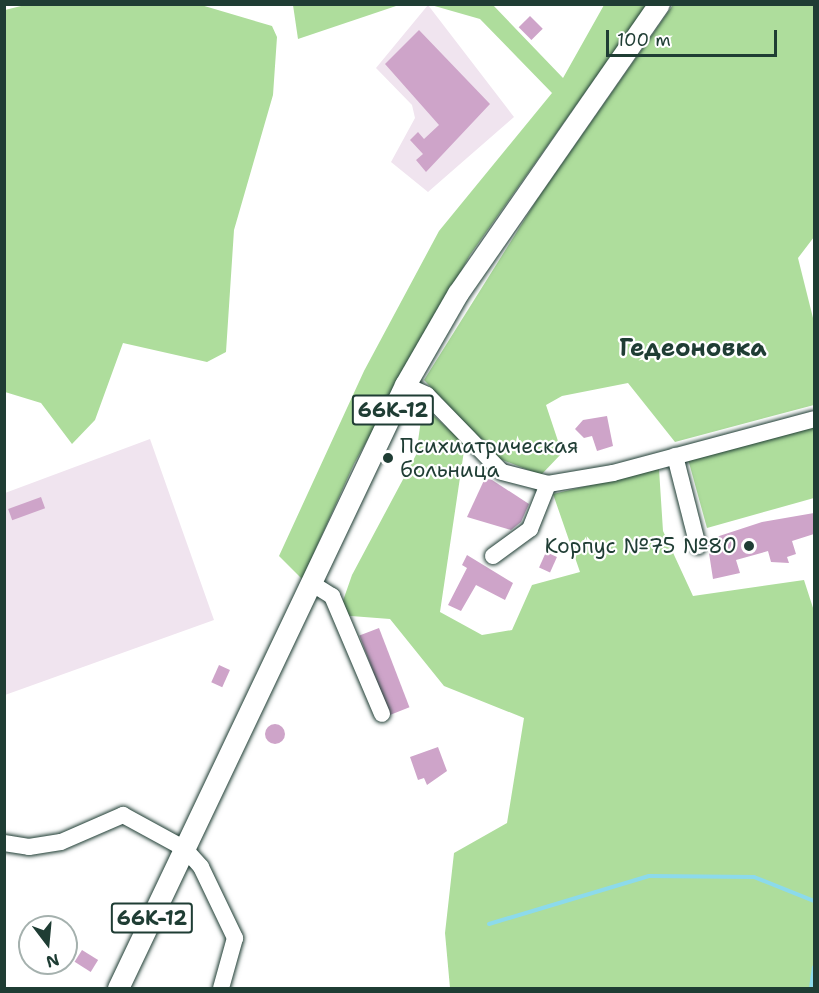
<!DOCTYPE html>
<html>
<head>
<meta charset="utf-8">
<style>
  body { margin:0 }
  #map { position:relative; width:819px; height:993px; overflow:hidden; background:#fff; font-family:"Shantell Sans",sans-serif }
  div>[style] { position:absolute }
  .built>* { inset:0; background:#f0e4ef }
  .green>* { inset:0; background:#aedd9c }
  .stream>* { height:4px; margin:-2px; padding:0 2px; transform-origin:2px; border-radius:2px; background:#8cdaeb }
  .building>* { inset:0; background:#cea4c9; transform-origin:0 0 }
  .round { border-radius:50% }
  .roads { filter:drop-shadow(0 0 2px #1f3d34) drop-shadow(0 0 2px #1f3d34) }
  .minor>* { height:16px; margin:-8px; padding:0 8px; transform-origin:8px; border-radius:8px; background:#fff }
  .major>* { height:21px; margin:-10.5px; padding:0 10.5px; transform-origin:10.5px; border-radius:10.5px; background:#fff }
  .dots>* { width:16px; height:16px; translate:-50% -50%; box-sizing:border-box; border:3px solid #fff; border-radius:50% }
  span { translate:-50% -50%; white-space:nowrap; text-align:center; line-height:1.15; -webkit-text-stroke:4.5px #fff; paint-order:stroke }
  .shield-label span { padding:2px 4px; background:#fff; border:2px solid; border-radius:4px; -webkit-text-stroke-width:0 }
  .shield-label { font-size:20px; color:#1f3d34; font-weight:700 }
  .poi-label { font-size:21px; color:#1f3d34 }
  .left { translate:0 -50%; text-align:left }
  .right { translate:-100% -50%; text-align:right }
  .quarter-label { font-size:24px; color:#1f3d34; font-weight:700 }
  .frame { position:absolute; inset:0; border:6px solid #1f3d34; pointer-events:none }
  .north { position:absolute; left:18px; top:915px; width:60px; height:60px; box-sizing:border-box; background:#fff; border:2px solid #a5b1ae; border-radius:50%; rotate:164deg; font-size:16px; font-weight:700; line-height:24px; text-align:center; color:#1f3d34 }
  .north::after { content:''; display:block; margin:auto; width:21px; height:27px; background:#1f3d34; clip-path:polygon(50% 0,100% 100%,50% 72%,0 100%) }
  .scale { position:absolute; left:606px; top:30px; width:171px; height:27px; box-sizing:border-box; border:3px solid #1f3d34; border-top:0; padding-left:8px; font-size:18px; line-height:21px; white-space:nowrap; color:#1f3d34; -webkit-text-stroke:4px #fff; paint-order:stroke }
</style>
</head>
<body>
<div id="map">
  <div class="built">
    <div style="clip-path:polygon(428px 5px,514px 117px,428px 192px,391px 162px,415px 118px,412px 105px,376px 68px)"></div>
    <div style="clip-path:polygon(150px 439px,214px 620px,5px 695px,5px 493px)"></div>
  </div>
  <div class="green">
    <div style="clip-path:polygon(25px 5px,201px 5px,272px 26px,277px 37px,273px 95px,234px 230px,226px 352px,207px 362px,123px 343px,95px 420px,72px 444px,41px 403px,5px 392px,5px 10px)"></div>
    <div style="clip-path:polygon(293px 5px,293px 4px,399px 5px,298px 39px)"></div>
    <div style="clip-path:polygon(431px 5px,493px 5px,563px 78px,604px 5px,647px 5px,470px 255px,354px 464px,302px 579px,279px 556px,364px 371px,439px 231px,552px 93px,480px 19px)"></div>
    <div style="clip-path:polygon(673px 5px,814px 5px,814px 237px,798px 258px,814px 322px,814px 405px,675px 442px,628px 383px,562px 396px,546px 405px,562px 453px,541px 475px,500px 459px,424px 380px,538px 198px)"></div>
    <div style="clip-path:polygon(423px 406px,465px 444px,440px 612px,482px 635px,512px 630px,532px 585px,580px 572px,553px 494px,659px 469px,663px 531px,693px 596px,804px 580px,814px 611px,814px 988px,450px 988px,445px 933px,454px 853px,507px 823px,524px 718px,444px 686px,390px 619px,338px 615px,352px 575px,416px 455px)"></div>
    <div style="clip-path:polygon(814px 424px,814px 498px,707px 528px,688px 459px)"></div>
  </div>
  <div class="stream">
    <div style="left:489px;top:924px;width:167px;rotate:-16.7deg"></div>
    <div style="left:649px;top:876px;width:105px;rotate:0.5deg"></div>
    <div style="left:754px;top:877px;width:65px;rotate:21.8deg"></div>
    <div style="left:811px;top:988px;width:21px;rotate:-82deg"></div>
  </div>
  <div class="building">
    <div style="left:530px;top:16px;width:18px;height:16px;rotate:45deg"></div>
    <div style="clip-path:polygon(419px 30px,490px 104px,426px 172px,416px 160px,423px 154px,410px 140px,418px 132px,424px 139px,439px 125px,385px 64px)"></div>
    <div style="clip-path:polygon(607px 416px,613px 446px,597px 451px,592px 436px,584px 438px,575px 429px,583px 420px)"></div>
    <div style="clip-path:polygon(486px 476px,529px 504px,521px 522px,511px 530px,467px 517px)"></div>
    <div style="left:41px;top:497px;width:12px;height:35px;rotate:70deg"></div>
    <div style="clip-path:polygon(814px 513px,814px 534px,792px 541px,796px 554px,787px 557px,789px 563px,771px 562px,768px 551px,736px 560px,740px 573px,713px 579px,707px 540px,762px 522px)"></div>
    <div style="left:546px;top:552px;width:12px;height:17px;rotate:24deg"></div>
    <div style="clip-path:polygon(467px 555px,513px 583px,505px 600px,476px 585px,461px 611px,448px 605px,467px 568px,462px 565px)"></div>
    <div style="left:379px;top:628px;width:85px;height:21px;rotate:69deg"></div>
    <div style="left:219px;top:665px;width:12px;height:19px;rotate:24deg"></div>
    <div class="round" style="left:265px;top:724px;width:20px;height:20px"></div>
    <div style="clip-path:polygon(438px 747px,447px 771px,427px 785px,424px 778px,418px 780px,410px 757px)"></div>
    <div style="left:82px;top:950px;width:19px;height:14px;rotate:32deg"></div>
  </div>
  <div class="roads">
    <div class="minor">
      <div style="left:405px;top:385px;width:24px;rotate:24deg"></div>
      <div style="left:427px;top:395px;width:107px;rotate:45.8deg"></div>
      <div style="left:502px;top:472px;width:48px;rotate:14.6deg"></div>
      <div style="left:548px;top:484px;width:66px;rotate:-9.6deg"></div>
      <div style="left:613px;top:473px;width:208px;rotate:-15deg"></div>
      <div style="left:675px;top:456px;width:93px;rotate:75.7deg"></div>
      <div style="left:493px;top:556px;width:46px;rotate:-36.1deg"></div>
      <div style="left:530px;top:529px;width:48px;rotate:-68.2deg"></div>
      <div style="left:311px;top:583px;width:25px;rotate:32deg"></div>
      <div style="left:332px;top:596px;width:128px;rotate:67deg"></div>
      <div style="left:4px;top:843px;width:25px;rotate:9deg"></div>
      <div style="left:29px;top:847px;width:32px;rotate:-9deg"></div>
      <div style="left:61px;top:842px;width:68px;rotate:-23.5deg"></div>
      <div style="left:123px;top:815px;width:71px;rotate:28.7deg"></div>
      <div style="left:185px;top:849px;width:24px;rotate:48deg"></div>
      <div style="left:201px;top:867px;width:79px;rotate:64.4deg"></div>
      <div style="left:235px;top:938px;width:52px;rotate:105.6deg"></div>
    </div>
    <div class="major">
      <div style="left:118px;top:988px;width:668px;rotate:-64.55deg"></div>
      <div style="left:405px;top:385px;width:106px;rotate:-60.1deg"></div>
      <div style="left:458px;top:293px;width:352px;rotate:-55.2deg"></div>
    </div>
  </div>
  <div class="dots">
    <div style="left:388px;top:458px;background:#1f3d34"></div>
    <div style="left:749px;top:546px;background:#1f3d34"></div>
  </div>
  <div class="shield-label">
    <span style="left:393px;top:410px">66К-12</span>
    <span style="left:152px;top:918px">66К-12</span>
  </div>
  <div class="poi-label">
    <span class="left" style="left:400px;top:458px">Психиатрическая<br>больница</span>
    <span class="right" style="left:737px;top:546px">Корпус №75 №80</span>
  </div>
  <div class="quarter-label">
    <span style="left:693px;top:349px">Гедеоновка</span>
  </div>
  <div class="frame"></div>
  <div class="north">N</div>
  <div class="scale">100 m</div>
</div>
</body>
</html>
